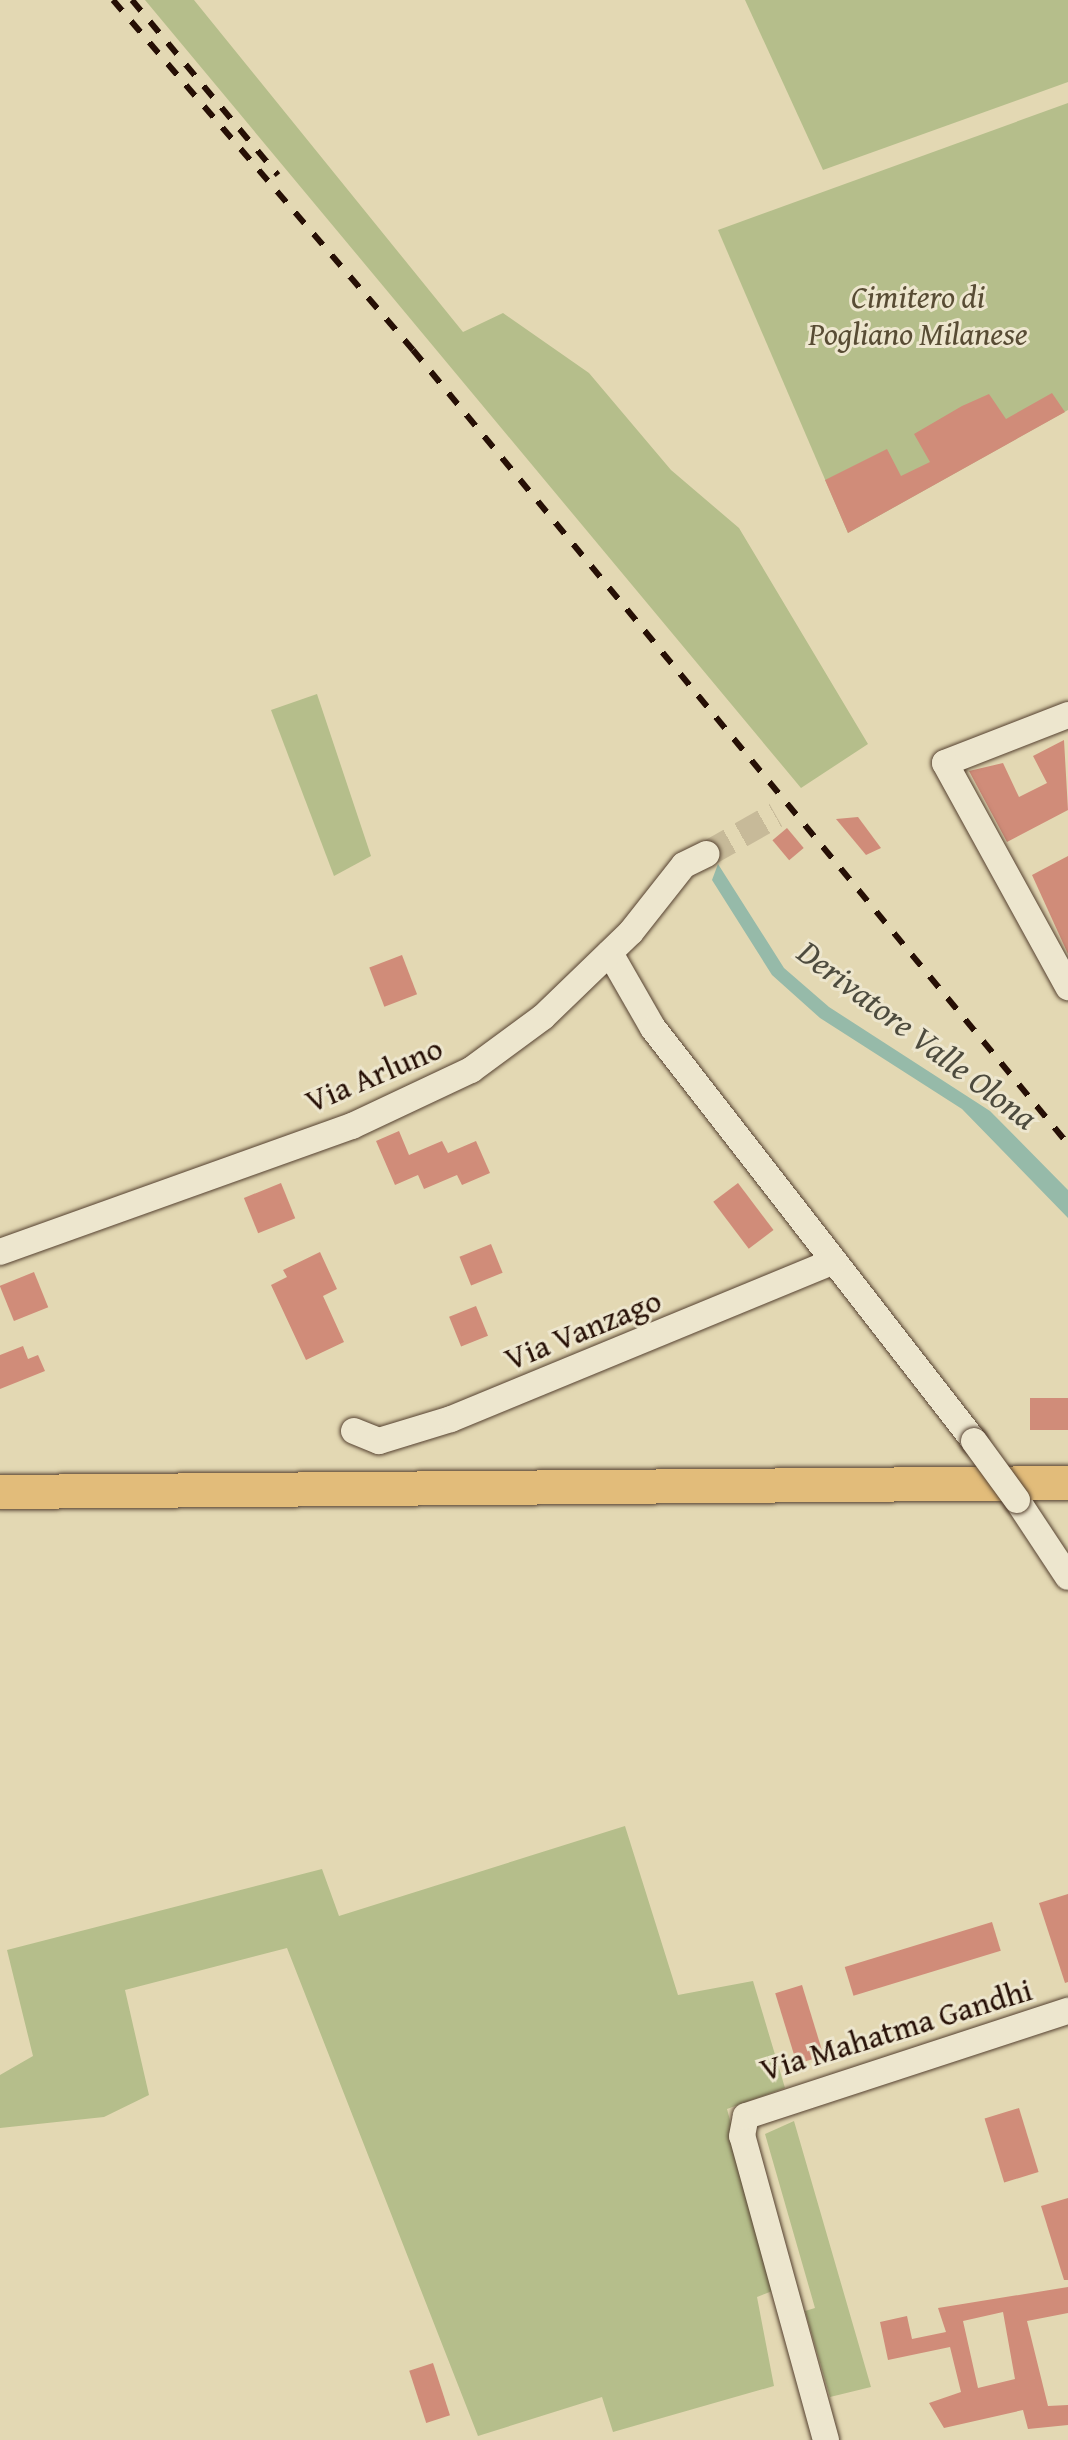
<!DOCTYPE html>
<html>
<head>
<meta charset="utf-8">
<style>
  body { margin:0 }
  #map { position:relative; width:1068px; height:2440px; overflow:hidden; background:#e3d8b3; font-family:"Gentium Book Plus",serif }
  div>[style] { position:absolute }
  .green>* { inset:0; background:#b5be8b }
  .water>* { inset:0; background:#96baa9 }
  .building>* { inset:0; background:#d08c79; transform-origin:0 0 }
  .minor-tunnel>* { height:26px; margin-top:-13px; transform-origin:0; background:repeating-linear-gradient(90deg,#c7ba99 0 26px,transparent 0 39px) }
  .roads { filter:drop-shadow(0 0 2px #554130) drop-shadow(0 0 2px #554130) }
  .minor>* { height:26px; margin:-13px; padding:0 13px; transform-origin:13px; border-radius:13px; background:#ede6ce }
  .major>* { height:34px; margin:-17px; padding:0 17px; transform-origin:17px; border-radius:17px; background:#e2bc7a }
  .rail>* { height:6px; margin-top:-3px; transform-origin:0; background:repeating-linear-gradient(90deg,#260f05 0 14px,transparent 0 28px) }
  .bridges { filter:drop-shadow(0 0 2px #554130) drop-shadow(0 0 2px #554130) }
  .minor-bridge>* { height:26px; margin:-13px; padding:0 13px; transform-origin:13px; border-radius:13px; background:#ede6ce }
  span { translate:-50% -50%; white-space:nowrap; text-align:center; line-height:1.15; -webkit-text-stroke:6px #ede6ce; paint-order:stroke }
  .park-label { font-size:32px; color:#584c34; font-style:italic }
  .street-label { font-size:32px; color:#260f05 }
  .water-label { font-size:34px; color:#4d4b3e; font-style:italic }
</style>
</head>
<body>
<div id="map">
  <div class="green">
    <div style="clip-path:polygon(145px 0,194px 0,463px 332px,503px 313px,589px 373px,671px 470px,739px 528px,868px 744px,801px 788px)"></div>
    <div style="clip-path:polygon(745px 0,1068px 0,1068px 82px,823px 170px)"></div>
    <div style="clip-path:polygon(1068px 103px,1068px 410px,848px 533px,718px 230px)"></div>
    <div style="clip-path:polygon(317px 694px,371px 856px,334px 876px,271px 710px)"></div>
    <div style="clip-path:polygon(625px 1826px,678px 1995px,753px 1981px,785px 2088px,727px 2109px,775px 2290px,757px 2297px,774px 2386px,613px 2432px,602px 2397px,478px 2436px,287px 1948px,125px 1990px,149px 2095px,104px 2117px,0 2128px,0 2075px,33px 2056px,7px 1950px,322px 1869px,339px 1916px)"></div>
    <div style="clip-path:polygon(794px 2121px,871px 2387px,830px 2397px,805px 2311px,815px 2308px,765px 2134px)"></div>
  </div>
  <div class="water">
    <div style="clip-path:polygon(718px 864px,784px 968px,829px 1007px,990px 1111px,1068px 1190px,1068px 1218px,962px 1109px,820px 1018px,772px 975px,712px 880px)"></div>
  </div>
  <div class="building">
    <div style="clip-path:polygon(1052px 393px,1065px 412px,848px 533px,825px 480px,887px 449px,901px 476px,930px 462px,914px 434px,962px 406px,989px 394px,1006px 419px)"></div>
    <div style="clip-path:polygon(1064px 740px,1068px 810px,1007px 842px,969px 771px,1003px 763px,1019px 797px,1047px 783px,1033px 756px)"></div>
    <div style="clip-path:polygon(858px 817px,881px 848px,866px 855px,836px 819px)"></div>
    <div style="left:787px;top:828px;width:26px;height:19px;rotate:50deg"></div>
    <div style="clip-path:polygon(1068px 856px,1068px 954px,1032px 875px)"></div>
    <div style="left:402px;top:955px;width:42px;height:35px;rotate:69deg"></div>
    <div style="clip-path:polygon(399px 1131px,409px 1155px,442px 1141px,448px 1153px,476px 1141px,490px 1173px,462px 1185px,457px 1175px,424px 1189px,418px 1175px,395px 1185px,376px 1141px)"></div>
    <div style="left:281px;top:1183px;width:38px;height:40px;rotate:68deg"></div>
    <div style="left:738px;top:1183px;width:59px;height:31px;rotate:53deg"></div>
    <div style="left:491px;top:1244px;width:31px;height:34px;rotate:68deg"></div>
    <div style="clip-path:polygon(320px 1252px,337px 1289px,323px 1296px,344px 1342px,306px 1360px,271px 1285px,287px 1277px,283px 1270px)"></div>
    <div style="left:34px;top:1272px;width:38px;height:37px;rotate:68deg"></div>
    <div style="left:476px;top:1306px;width:32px;height:29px;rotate:68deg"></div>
    <div style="clip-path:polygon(23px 1346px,28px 1359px,38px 1355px,45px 1371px,0 1389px,0 1355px)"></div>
    <div style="left:1068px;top:1398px;width:32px;height:38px;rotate:90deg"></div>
    <div style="clip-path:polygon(1068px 1894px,1068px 1982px,1065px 1983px,1039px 1903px)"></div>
    <div style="left:992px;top:1922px;width:30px;height:154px;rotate:73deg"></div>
    <div style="left:802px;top:1985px;width:74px;height:28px;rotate:73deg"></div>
    <div style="left:1019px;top:2108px;width:67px;height:36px;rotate:73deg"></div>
    <div style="clip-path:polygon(1068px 2198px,1068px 2280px,1064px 2280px,1041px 2206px)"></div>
    <div style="clip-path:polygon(evenodd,1068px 2287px,1068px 2313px,1027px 2321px,1048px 2406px,1068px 2405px,1068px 2425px,1028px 2429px,1023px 2410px,944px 2428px,929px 2403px,961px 2392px,950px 2347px,888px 2360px,880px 2322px,907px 2316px,912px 2339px,946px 2332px,938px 2308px,1068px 2287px,1003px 2312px,1015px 2379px,978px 2388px,963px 2321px,1003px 2312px)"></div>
    <div style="left:433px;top:2363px;width:55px;height:25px;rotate:72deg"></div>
  </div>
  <div class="minor-tunnel">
    <div style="left:707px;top:854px;width:79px;rotate:-29.5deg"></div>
  </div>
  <div class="roads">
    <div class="minor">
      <div style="left:1068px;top:715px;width:132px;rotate:158.7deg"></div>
      <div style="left:945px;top:763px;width:256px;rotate:61.2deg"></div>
      <div style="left:610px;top:953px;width:86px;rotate:60.2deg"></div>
      <div style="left:653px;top:1028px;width:523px;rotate:52.14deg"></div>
      <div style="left:0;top:1252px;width:374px;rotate:-19.7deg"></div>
      <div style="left:352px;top:1126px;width:132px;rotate:-25.2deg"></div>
      <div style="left:471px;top:1070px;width:89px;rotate:-36.4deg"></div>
      <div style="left:543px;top:1017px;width:122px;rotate:-44deg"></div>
      <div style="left:631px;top:932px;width:85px;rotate:-51.7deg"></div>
      <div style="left:684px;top:865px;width:25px;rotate:-26deg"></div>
      <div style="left:354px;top:1431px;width:27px;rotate:22deg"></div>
      <div style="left:379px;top:1441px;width:75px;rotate:-17deg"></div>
      <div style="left:451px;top:1419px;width:414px;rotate:-22.4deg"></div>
      <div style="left:1017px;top:1500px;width:92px;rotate:56.5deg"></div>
      <div style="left:826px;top:2440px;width:315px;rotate:-105.4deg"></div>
      <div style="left:742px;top:2136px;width:20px;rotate:-79deg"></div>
      <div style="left:746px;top:2116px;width:339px;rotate:-18.1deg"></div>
    </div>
    <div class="major">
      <div style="left:0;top:1492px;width:1068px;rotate:-0.48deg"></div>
    </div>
  </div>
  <div class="rail">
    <div style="left:113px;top:0;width:461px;rotate:49.4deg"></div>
    <div style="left:413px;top:350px;width:1029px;rotate:50.48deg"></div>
    <div style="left:132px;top:0;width:228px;rotate:50.2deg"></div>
  </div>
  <div class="bridges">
    <div class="minor-bridge">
      <div style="left:974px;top:1441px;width:73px;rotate:53.9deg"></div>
    </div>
  </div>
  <div class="park-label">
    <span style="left:918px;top:316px">Cimitero di<br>Pogliano Milanese</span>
  </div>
  <div class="street-label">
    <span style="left:374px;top:1075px;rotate:-23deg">Via Arluno</span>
    <span style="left:583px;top:1330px;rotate:-22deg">Via Vanzago</span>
    <span style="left:896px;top:2030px;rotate:-17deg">Via Mahatma Gandhi</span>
  </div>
  <div class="water-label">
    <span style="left:918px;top:1034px;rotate:37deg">Derivatore Valle Olona</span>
  </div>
</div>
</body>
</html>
